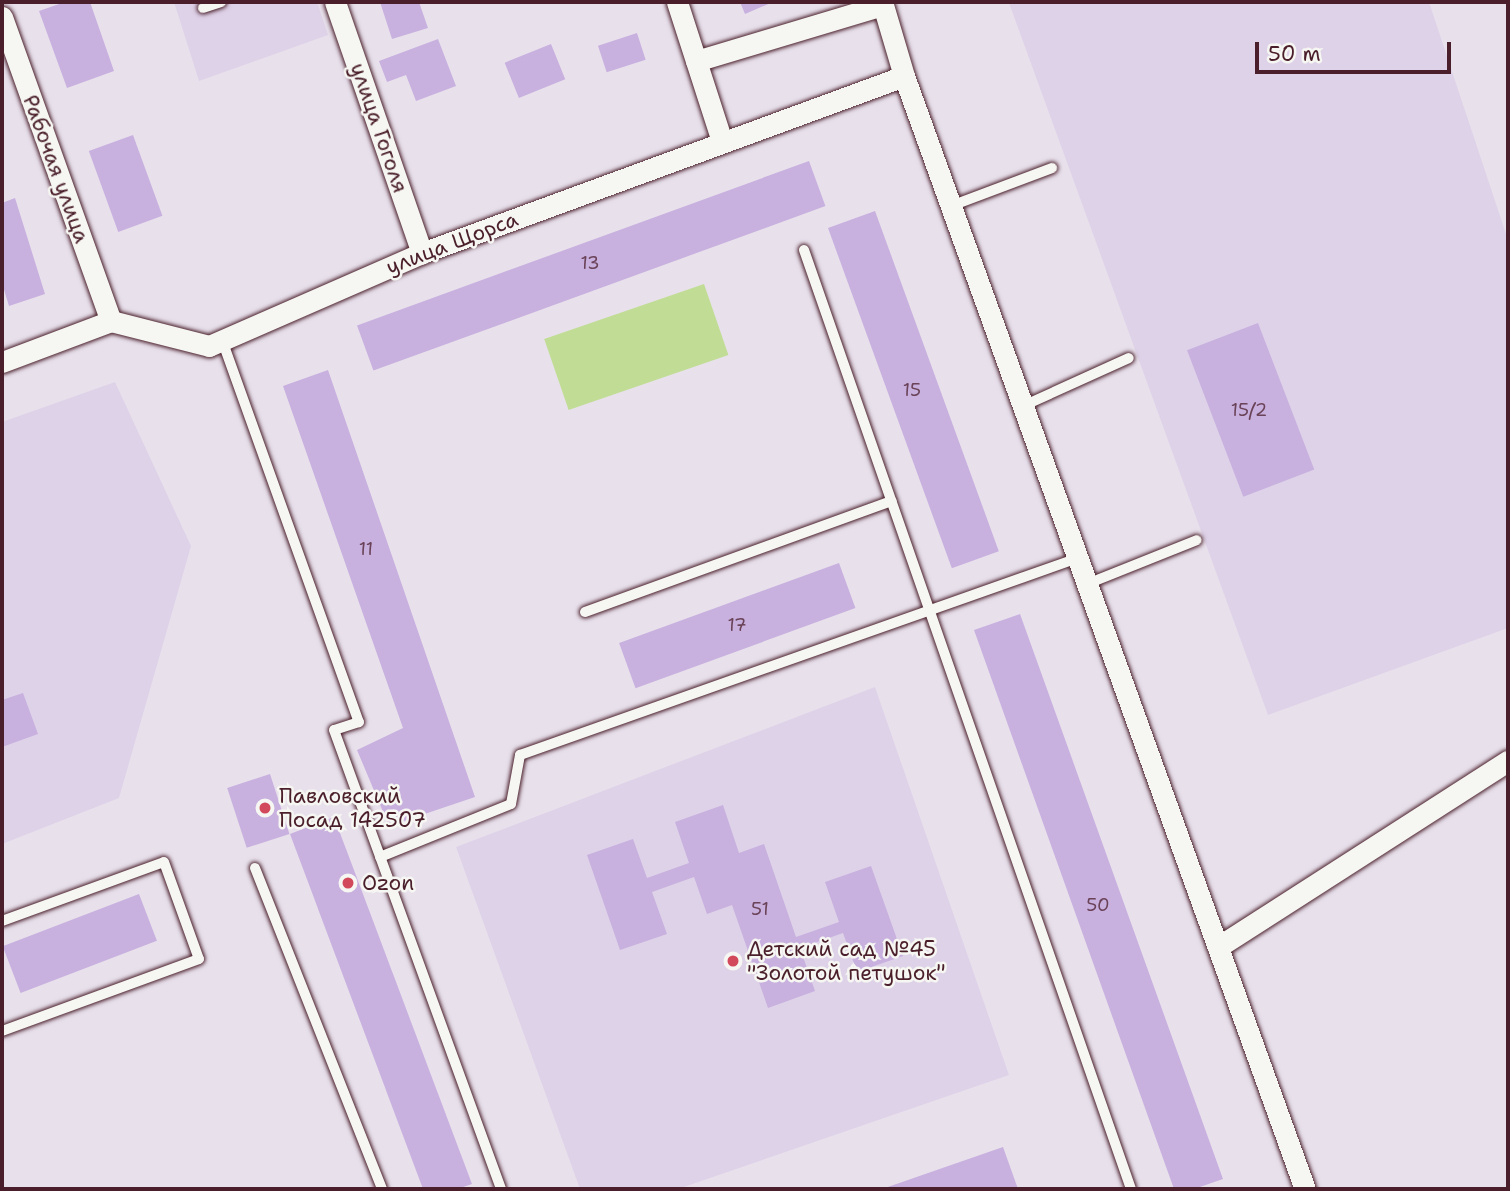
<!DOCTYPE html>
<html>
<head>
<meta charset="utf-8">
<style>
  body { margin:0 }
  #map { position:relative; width:1510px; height:1191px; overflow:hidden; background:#e8e1ec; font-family:"Shantell Sans",sans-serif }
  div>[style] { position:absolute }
  .built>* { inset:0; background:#ded2e8 }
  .green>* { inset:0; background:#c1dd95; transform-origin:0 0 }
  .building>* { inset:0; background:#c8b0df; transform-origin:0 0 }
  .roads { filter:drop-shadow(0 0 2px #4a1f2b) drop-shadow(0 0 2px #4a1f2b) }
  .service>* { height:10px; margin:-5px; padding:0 5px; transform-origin:5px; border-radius:5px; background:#f6f6f2 }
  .minor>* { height:21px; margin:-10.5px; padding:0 10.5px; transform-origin:10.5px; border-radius:10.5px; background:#f6f6f2 }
  .dots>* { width:19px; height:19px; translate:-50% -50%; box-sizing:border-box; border:4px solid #f6f6f2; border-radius:50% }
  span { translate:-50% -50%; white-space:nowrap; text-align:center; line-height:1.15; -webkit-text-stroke:5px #f6f6f2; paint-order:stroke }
  .number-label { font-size:18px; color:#6a4358 }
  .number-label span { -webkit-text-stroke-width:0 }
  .street-label { font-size:21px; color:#4a1f2b }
  .poi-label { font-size:21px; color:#4a1f2b }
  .left { translate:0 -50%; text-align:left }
  .frame { position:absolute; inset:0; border:4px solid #4a1f2b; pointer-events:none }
  .scale { position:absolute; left:1255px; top:42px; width:196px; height:32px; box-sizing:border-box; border:4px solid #4a1f2b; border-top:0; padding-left:9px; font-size:21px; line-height:24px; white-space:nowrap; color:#4a1f2b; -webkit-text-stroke:5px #f6f6f2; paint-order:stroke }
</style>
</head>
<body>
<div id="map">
  <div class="built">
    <div style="clip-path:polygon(174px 2px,317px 2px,328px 35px,199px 81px)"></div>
    <div style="clip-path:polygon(1429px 2px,1508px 240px,1508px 628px,1268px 715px,1009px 3px)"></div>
    <div style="clip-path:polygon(115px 382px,191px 546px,119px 798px,2px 844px,2px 422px)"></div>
    <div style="clip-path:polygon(875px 687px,1009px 1075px,678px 1189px,580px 1189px,456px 847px)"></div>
  </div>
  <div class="green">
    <div style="left:704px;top:284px;width:75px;height:169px;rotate:71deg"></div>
  </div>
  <div class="building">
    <div style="clip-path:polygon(65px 2px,90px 2px,114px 71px,67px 88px,39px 11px)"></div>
    <div style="clip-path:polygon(380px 2px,419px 2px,428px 28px,392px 39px)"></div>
    <div style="clip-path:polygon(740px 2px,773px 2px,745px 14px)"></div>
    <div style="left:637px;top:33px;width:28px;height:41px;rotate:72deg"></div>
    <div style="clip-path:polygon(438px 39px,456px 86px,416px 101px,406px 75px,387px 82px,379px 61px)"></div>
    <div style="left:551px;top:44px;width:38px;height:50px;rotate:68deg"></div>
    <div style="left:133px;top:135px;width:86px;height:47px;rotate:70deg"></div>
    <div style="left:809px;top:161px;width:48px;height:481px;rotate:70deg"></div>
    <div style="clip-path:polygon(15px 198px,45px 294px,9px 306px,2px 283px,2px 203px)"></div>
    <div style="left:875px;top:211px;width:362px;height:50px;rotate:70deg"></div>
    <div style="left:1258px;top:323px;width:157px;height:76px;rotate:69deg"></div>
    <div style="clip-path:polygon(328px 370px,475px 797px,389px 826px,357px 750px,403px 728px,283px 386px)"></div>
    <div style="left:839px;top:563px;width:48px;height:234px;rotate:70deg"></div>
    <div style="clip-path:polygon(1020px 614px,1223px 1179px,1194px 1189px,1174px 1189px,974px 630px)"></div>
    <div style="clip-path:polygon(23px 693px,38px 734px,2px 747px,2px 700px)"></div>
    <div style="left:270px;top:774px;width:63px;height:45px;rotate:72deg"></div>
    <div style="clip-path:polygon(723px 805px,739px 853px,764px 844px,796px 937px,839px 922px,825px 882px,871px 866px,903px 956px,857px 972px,843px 933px,800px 948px,815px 991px,768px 1008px,732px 905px,707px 914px,694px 877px,652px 892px,667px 934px,620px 950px,587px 855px,633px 839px,647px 878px,689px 863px,675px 822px)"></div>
    <div style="clip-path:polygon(334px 817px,472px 1184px,457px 1189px,423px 1189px,290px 834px)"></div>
    <div style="left:139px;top:894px;width:50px;height:146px;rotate:69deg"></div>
    <div style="clip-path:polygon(1003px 1147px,1018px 1189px,882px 1189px)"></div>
  </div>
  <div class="roads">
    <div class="service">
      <div style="left:203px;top:8px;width:19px;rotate:-18deg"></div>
      <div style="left:951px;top:206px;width:108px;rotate:-20.6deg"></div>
      <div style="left:804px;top:250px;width:994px;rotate:70.8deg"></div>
      <div style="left:222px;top:340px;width:406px;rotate:70.3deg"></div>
      <div style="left:359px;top:722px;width:26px;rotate:162deg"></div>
      <div style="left:334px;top:730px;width:488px;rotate:70deg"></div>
      <div style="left:1023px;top:406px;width:116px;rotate:-24.4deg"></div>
      <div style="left:1087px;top:584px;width:118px;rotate:-21.8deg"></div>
      <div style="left:585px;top:612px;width:326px;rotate:-19.9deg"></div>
      <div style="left:380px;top:857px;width:141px;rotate:-22deg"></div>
      <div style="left:511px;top:804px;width:50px;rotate:-79.6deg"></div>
      <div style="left:520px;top:755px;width:592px;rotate:-19.45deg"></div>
      <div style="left:255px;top:868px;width:345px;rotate:68.4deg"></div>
      <div style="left:2px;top:921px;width:172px;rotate:-20deg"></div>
      <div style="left:164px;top:862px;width:103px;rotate:70.2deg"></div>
      <div style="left:199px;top:959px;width:210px;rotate:159.9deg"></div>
    </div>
    <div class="minor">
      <div style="left:335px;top:2px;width:266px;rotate:70.9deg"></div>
      <div style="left:677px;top:2px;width:146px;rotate:72.1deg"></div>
      <div style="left:2px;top:17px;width:323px;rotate:70.3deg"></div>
      <div style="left:696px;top:61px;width:195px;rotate:-16.7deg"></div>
      <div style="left:883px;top:5px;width:74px;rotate:73.5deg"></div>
      <div style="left:904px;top:76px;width:1183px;rotate:70.19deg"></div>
      <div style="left:2px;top:362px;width:116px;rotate:-20.6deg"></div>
      <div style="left:111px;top:321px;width:101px;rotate:14.3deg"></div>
      <div style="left:209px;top:346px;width:232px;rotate:-23.6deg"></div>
      <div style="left:422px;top:253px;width:513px;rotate:-20.16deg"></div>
      <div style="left:1218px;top:947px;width:345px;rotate:-32.7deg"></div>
    </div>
  </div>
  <div class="dots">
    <div style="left:265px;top:808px;background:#d1495b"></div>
    <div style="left:348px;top:883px;background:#d1495b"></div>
    <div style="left:733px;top:961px;background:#d1495b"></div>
  </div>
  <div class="number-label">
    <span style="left:590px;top:263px">13</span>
    <span style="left:912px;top:390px">15</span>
    <span style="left:1249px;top:410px">15/2</span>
    <span style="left:366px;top:549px">11</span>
    <span style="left:737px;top:625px">17</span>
    <span style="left:1098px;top:905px">50</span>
    <span style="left:760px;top:909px">51</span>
  </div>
  <div class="street-label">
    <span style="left:379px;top:128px;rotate:71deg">улица Гоголя</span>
    <span style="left:56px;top:169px;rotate:70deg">Рабочая улица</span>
    <span style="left:452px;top:243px;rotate:-21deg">улица Щорса</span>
  </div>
  <div class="poi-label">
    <span class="left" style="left:279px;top:808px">Павловский<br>Посад 142507</span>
    <span class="left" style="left:362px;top:883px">Ozon</span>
    <span class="left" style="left:747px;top:961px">Детский сад №45<br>"Золотой петушок"</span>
  </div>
  <div class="frame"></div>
  <div class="scale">50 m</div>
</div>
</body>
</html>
